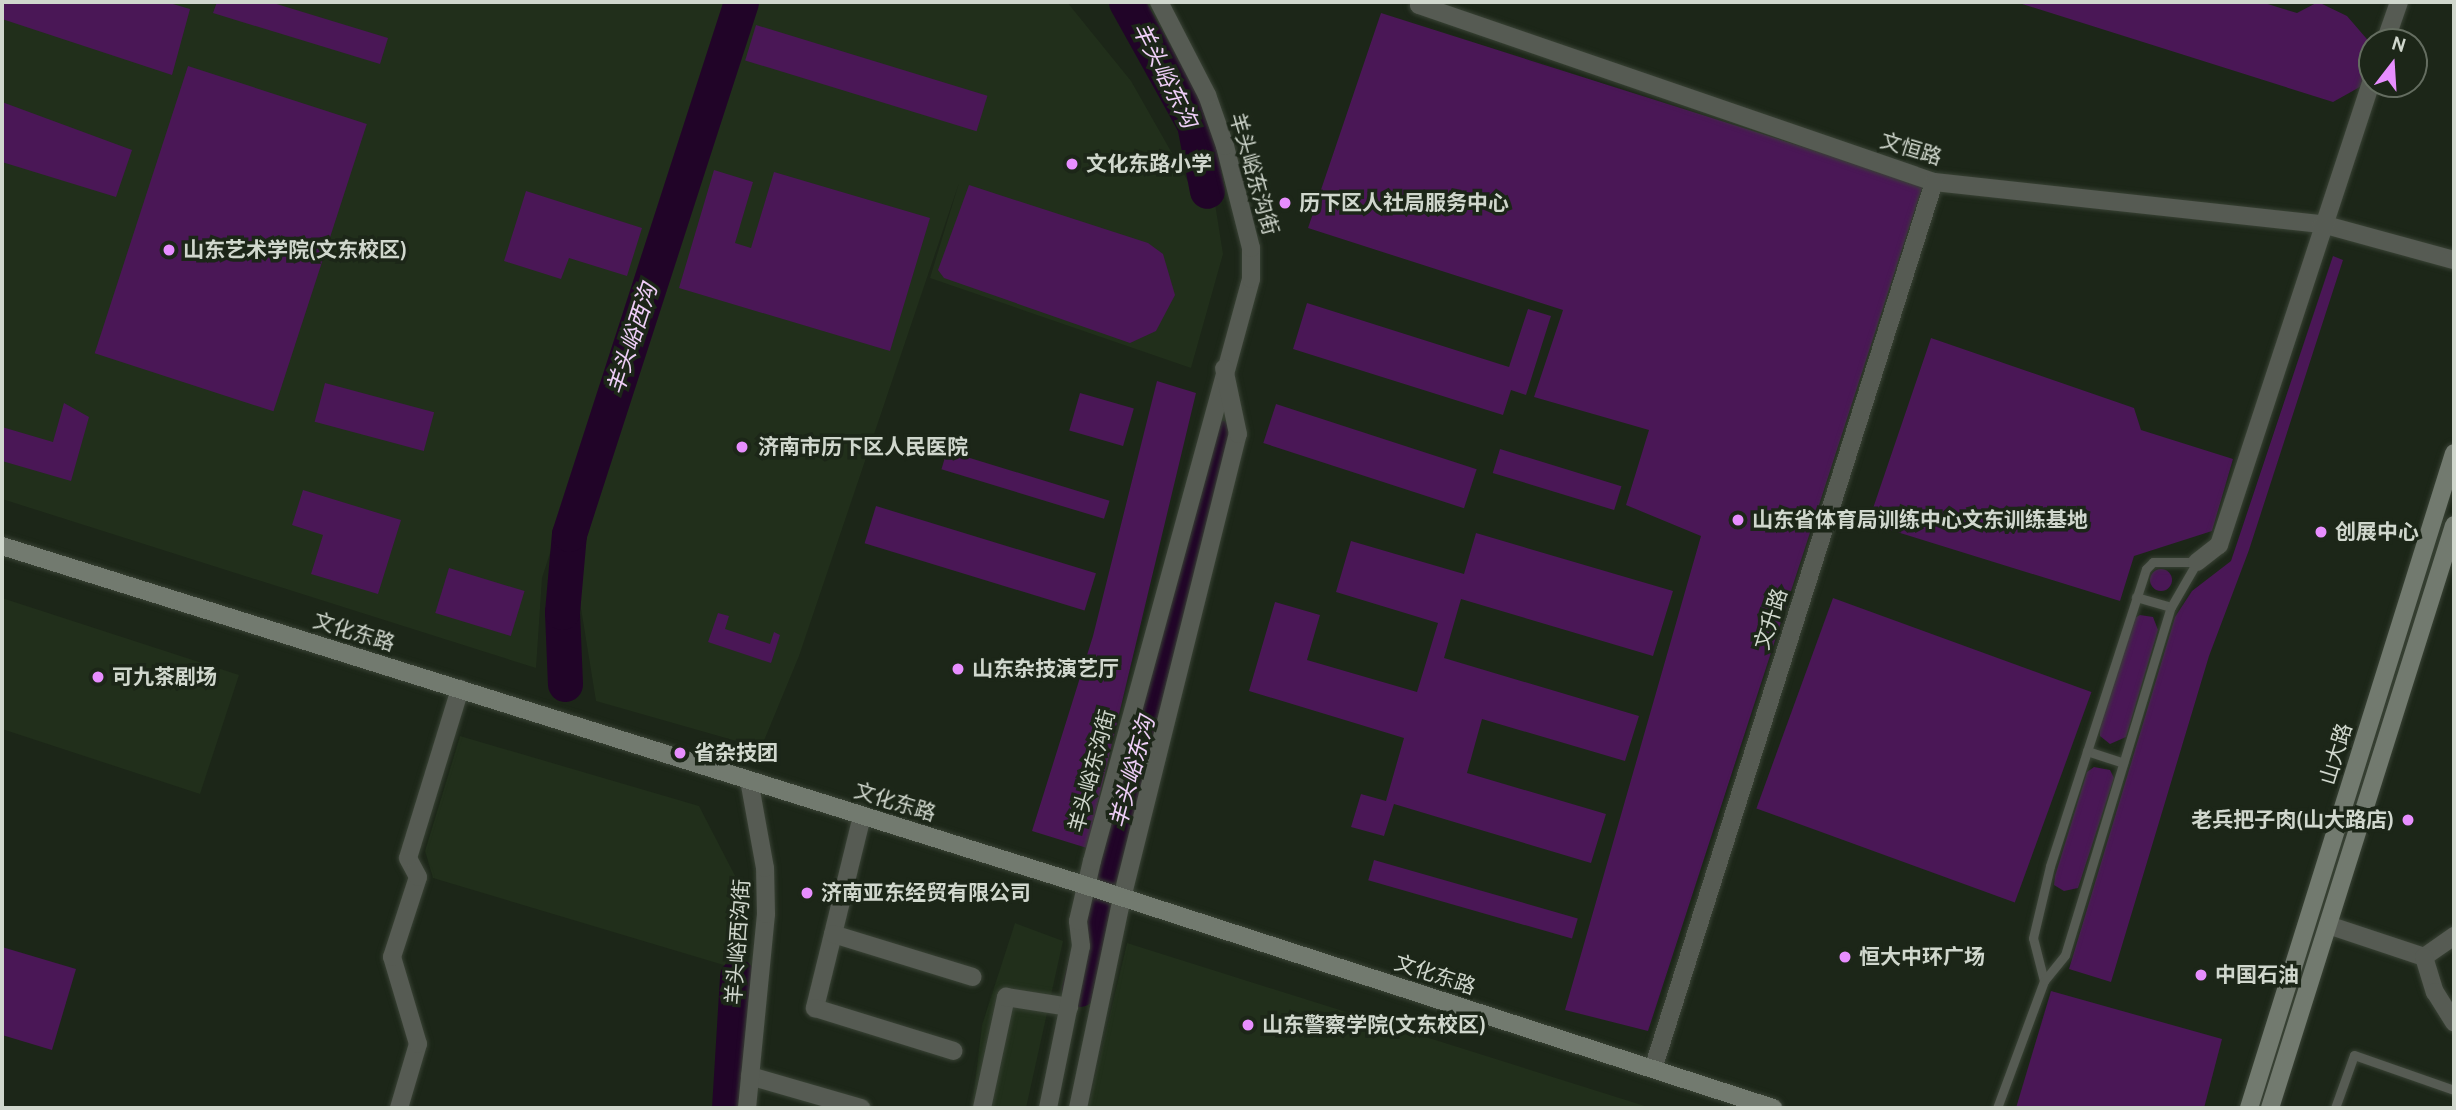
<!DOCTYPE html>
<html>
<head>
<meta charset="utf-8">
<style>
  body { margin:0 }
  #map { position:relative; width:2456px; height:1110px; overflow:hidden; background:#1c2618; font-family:Cabin,"Noto Sans SC",sans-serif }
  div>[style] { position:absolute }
  .built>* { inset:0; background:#212f1b }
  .green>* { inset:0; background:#4a1756; transform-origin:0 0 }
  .round { border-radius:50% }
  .river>* { height:35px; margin:-17.5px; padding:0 17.5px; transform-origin:17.5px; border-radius:17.5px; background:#210428 }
  .roads { filter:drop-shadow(0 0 2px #394235) drop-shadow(0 0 2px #394235) }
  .service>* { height:9px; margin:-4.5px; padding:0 4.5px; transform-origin:4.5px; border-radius:4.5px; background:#565b53 }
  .minor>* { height:18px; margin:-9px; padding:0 9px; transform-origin:9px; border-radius:9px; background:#565b53 }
  .secondary>* { height:18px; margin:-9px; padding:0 9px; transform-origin:9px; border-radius:9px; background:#727a6f }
  .dots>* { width:19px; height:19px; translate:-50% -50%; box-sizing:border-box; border:4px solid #1c2618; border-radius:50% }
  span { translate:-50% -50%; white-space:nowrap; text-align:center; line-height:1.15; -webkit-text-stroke:7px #1c2618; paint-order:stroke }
  .street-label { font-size:21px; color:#d0d7cd }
  .poi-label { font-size:21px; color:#d0d7cd; font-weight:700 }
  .left { translate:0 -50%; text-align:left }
  .right { translate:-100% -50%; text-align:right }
  .water-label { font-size:23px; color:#efcff8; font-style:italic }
  .frame { position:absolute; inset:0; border:4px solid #d0d7cd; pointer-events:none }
  .north { position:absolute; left:2358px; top:28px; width:70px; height:70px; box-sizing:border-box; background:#1c2618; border:2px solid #646d60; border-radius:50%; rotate:17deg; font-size:19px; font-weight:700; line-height:28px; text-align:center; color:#d0d7cd }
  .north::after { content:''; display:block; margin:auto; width:24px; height:32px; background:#e88eff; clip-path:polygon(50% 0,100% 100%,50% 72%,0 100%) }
</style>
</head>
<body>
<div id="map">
  <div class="built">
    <div style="clip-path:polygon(2px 2px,727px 2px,542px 578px,536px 668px,2px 499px)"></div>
    <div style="clip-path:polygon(749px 2px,1067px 2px,1131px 81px,1194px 192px,1213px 191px,1223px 254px,1191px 368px,930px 278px,959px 183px,799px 656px,761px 748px,596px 701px,578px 590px,587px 536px,735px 63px)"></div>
    <div style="clip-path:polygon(2px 598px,239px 675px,200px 794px,2px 729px)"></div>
    <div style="clip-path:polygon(460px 736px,699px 806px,747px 899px,737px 969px,433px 878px,425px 851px)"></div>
    <div style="clip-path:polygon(1015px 923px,1063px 941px,1026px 1108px,972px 1108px,982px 1025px)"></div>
    <div style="clip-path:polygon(1127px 943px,1648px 1107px,1653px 1108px,1088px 1108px)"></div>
  </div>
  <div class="green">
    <div style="clip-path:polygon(2px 2px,166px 2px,190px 9px,172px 75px,2px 19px)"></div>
    <div style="clip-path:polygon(217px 2px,270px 2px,388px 38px,380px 64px,213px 13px)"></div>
    <div style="clip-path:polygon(2016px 2px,2261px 2px,2297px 13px,2318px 2px,2347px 16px,2372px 45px,2372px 66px,2367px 83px,2333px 102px)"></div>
    <div style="clip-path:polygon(1381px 13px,1923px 185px,1648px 1031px,1565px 1010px,1701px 536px,1626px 505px,1649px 430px,1534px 397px,1563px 310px,1308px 228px)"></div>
    <div style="left:756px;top:25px;width:242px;height:37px;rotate:17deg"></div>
    <div style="left:188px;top:66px;width:188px;height:302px;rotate:18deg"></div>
    <div style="clip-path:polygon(2px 102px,132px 150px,116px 197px,2px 162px)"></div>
    <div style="clip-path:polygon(714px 170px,753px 182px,735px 243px,751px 248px,774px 172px,930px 218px,890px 351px,679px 288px)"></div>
    <div style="clip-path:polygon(969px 185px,1148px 243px,1163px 254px,1175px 295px,1156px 331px,1130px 343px,944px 278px,938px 270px)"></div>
    <div style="clip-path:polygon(526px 191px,642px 228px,627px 276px,569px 258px,561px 279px,504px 261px)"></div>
    <div style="clip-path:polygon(2333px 256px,2343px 260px,2249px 550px,2209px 656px,2111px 982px,2069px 969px,2175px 617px,2192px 591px,2231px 561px)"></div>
    <div style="clip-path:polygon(1307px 303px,1509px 367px,1528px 309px,1551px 316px,1526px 395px,1511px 390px,1503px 415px,1293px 349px)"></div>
    <div style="clip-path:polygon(1931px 338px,2134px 408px,2141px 430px,2233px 459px,2212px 531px,2134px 556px,2120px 601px,1868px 523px)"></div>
    <div style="clip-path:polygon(1157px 381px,1196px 393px,1087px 848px,1032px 831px,1093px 636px)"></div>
    <div style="left:325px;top:383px;width:113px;height:40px;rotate:15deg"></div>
    <div style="left:1080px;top:393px;width:56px;height:39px;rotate:16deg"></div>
    <div style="clip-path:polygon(64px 403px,89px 417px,71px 481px,2px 461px,2px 427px,53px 442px)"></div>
    <div style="left:1276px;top:404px;width:211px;height:41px;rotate:18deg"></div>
    <div style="left:1500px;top:449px;width:127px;height:25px;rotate:17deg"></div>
    <div style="left:947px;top:451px;width:170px;height:19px;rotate:17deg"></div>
    <div style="clip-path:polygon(303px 490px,401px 520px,378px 594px,311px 574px,323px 535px,292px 525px)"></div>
    <div style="left:876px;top:506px;width:230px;height:39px;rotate:17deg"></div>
    <div style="clip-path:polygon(1476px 533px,1673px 591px,1653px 656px,1461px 599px,1444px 658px,1639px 716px,1625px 761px,1482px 719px,1467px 773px,1606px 814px,1591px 863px,1394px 804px,1384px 836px,1351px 827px,1361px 794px,1386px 801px,1404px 738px,1249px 691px,1275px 602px,1320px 615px,1307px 660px,1417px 692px,1438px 623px,1336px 592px,1351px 541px,1464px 574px)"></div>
    <div style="left:449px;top:568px;width:79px;height:47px;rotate:17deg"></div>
    <div class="round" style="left:2150px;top:569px;width:22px;height:22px"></div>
    <div style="left:1833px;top:598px;width:275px;height:224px;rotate:20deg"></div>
    <div style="clip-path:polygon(718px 613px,729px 616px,725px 629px,770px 644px,774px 632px,780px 635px,771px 663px,708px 642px)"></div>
    <div style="clip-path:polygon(2140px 615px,2153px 617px,2158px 630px,2126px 737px,2110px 744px,2100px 736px,2100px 725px,2133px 619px)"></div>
    <div style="clip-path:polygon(2094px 767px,2110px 770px,2114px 778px,2078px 888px,2064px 891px,2054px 885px,2055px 876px,2087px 772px)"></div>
    <div style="left:1374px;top:860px;width:212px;height:21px;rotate:16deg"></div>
    <div style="clip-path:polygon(2px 947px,76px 969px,52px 1050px,2px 1035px)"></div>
    <div style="clip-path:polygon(2051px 991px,2222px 1039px,2204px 1108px,2016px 1108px)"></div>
  </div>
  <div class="river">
    <div style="left:1126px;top:2px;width:140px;rotate:60.9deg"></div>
    <div style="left:1194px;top:124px;width:68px;rotate:79deg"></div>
    <div style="left:565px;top:684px;width:72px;rotate:-92.4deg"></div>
    <div style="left:562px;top:612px;width:78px;rotate:-84.9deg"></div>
    <div style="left:569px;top:534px;width:559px;rotate:-72.08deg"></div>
    <div style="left:1079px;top:989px;width:569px;rotate:-75.77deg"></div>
    <div style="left:729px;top:1108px;width:132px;rotate:-86.5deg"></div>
  </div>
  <div class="roads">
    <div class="service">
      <div style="left:2136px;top:597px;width:36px;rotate:16deg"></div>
      <div style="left:2087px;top:751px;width:38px;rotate:18deg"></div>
      <div style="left:2044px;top:981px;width:44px;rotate:-104.3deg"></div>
      <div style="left:2033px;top:938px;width:74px;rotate:-76.7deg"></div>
      <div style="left:2050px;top:866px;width:312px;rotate:-72.1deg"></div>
      <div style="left:2146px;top:569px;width:10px;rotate:-45deg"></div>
      <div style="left:2153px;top:562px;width:44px"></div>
      <div style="left:1997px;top:1108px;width:135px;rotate:-69.7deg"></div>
      <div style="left:2044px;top:981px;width:33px;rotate:-51deg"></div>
      <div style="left:2065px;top:955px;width:364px;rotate:-73.1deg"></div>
      <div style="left:2171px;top:607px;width:52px;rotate:-60deg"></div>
      <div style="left:2335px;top:1108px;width:56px;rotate:-70.3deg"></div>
      <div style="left:2354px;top:1055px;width:106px;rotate:19.3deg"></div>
    </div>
    <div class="minor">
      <div style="left:1420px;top:2px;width:3px;rotate:108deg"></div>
      <div style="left:1419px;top:5px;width:545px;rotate:18.97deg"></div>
      <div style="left:1934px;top:182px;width:390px;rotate:6.2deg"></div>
      <div style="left:2322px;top:224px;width:137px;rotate:15.3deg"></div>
      <div style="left:2385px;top:42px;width:42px;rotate:-70.7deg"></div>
      <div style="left:2197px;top:562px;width:28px;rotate:-38deg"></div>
      <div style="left:2219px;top:545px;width:490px;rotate:-71.8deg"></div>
      <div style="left:862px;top:816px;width:198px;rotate:103.8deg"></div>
      <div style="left:815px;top:1008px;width:145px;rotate:17.2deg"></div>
      <div style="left:2328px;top:925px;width:101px;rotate:18.4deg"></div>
      <div style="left:2424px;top:957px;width:37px;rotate:-35deg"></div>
      <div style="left:833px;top:934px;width:146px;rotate:17.1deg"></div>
      <div style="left:2424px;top:957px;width:37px;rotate:73deg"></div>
      <div style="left:2435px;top:992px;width:36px;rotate:58deg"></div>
      <div style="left:1653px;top:1069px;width:930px;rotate:-72.42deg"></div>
      <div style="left:750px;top:1076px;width:116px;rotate:16.1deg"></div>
      <div style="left:399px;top:1108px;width:67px;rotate:-73.5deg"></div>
      <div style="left:418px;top:1044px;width:91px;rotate:-106.6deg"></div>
      <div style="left:392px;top:957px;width:84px;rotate:-72deg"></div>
      <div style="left:418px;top:877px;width:21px;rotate:-118deg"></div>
      <div style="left:408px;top:858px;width:177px;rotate:-72.9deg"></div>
      <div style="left:747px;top:1108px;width:195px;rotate:-84.4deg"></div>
      <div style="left:766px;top:914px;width:46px;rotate:-91.2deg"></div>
      <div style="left:765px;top:868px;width:89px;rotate:-100.3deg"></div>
      <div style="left:982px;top:1108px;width:114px;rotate:-77.8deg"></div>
      <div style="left:1006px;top:997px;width:64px;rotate:9deg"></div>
      <div style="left:1048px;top:1108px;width:165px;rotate:-78.5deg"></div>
      <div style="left:1081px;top:946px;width:25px;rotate:-97deg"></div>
      <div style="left:1078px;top:921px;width:62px;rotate:-76.9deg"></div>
      <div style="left:1092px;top:861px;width:603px;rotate:-74.72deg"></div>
      <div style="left:1251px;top:279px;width:31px;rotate:-90deg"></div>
      <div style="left:1251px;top:248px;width:105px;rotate:-104.3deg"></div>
      <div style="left:1225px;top:146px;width:54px;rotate:-109.4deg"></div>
      <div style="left:1207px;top:95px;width:105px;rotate:-117.3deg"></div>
      <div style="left:1078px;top:1108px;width:215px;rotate:-78.2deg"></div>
      <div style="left:1122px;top:898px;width:478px;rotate:-76deg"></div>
      <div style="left:1238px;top:434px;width:67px;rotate:-102deg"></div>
    </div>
    <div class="secondary">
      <div style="left:2px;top:546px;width:1124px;rotate:17.39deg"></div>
      <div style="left:1075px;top:882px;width:734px;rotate:17.94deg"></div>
      <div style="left:2249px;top:1108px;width:686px;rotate:-72.62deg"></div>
      <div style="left:2270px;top:1108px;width:611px;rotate:-72.48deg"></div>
    </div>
  </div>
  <div class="dots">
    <div style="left:1072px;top:164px;background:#e88eff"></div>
    <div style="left:1285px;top:203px;background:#e88eff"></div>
    <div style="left:169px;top:250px;background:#e88eff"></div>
    <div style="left:742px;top:447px;background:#e88eff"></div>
    <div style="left:1738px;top:520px;background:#e88eff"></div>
    <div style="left:2321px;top:532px;background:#e88eff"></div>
    <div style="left:958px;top:669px;background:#e88eff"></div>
    <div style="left:98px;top:677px;background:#e88eff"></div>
    <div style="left:680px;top:753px;background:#e88eff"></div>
    <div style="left:2408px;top:820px;background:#e88eff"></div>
    <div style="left:807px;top:893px;background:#e88eff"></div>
    <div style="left:1845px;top:957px;background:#e88eff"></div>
    <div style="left:2201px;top:975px;background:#e88eff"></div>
    <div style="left:1248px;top:1025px;background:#e88eff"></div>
  </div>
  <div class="street-label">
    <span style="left:1911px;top:149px;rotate:17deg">文恒路</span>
    <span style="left:1254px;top:174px;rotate:74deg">羊头峪东沟街</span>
    <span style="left:1771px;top:619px;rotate:-72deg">文升路</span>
    <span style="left:354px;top:632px;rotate:17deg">文化东路</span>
    <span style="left:2336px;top:754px;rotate:-73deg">山大路</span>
    <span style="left:1092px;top:771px;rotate:-75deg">羊头峪东沟街</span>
    <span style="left:895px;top:802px;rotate:17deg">文化东路</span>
    <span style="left:738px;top:942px;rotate:-86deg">羊头峪西沟街</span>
    <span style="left:1435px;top:975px;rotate:18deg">文化东路</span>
  </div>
  <div class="poi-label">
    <span class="left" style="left:1086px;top:164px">文化东路小学</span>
    <span class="left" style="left:1299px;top:203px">历下区人社局服务中心</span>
    <span class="left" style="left:183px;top:250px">山东艺术学院(文东校区)</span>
    <span class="left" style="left:758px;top:447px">济南市历下区人民医院</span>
    <span class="left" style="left:1752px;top:520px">山东省体育局训练中心文东训练基地</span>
    <span class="left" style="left:2335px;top:532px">创展中心</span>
    <span class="left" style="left:972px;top:669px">山东杂技演艺厅</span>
    <span class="left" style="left:112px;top:677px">可九茶剧场</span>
    <span class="left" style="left:694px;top:753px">省杂技团</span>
    <span class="right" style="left:2394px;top:820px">老兵把子肉(山大路店)</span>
    <span class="left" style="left:821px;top:893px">济南亚东经贸有限公司</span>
    <span class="left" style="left:1859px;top:957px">恒大中环广场</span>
    <span class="left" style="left:2215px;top:975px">中国石油</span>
    <span class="left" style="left:1262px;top:1025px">山东警察学院(文东校区)</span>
  </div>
  <div class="water-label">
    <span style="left:1165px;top:75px;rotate:63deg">羊头峪东沟</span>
    <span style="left:632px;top:339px;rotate:-72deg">羊头峪西沟</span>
    <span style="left:1132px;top:772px;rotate:-75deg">羊头峪东沟</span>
  </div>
  <div class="frame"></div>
  <div class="north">N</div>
</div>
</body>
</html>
